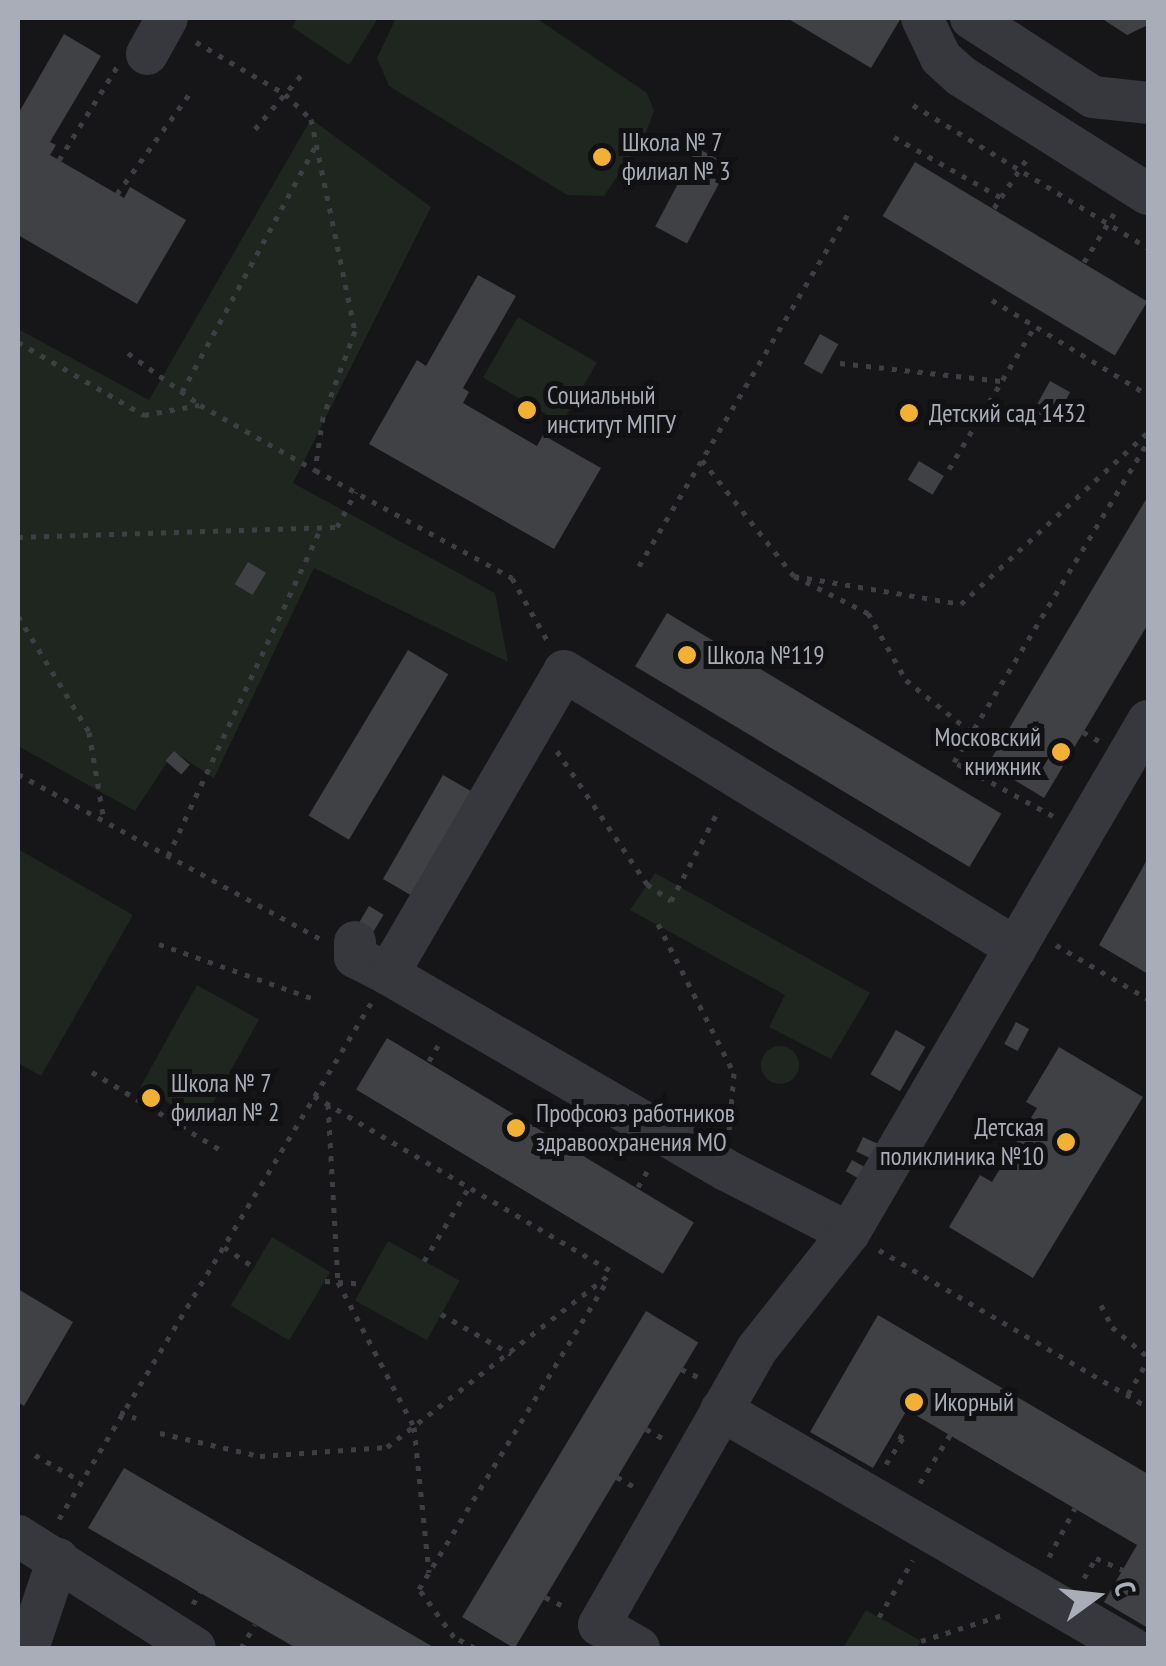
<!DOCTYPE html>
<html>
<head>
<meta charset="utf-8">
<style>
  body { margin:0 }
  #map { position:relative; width:1166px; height:1666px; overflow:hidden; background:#161618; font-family:"PT Sans Narrow",sans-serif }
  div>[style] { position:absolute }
  .green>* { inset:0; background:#1e261f; transform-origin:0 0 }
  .round { border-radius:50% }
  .building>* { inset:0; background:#404145; transform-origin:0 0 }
  .path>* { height:5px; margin-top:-2.5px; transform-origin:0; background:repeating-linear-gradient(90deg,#3d3f44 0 5px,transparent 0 13px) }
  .minor>* { height:42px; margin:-21px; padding:0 21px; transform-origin:21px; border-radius:21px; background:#37383d }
  .dots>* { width:28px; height:28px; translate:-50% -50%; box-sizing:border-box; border:5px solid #111113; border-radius:50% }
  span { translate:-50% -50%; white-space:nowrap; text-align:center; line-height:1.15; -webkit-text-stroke:10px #111113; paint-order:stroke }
  .poi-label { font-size:25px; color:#a8adb8 }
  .left { translate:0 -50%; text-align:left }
  .right { translate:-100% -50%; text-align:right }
  .frame { position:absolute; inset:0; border:20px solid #a8adb8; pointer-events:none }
  .north { position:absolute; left:1046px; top:1546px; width:100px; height:100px; -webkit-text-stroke:8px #111113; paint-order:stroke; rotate:75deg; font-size:28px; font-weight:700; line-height:40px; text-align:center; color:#a8adb8 }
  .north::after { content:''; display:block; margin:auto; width:35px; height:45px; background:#a8adb8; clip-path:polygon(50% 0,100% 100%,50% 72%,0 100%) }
</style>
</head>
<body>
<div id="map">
  <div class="green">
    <div style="clip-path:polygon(297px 18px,378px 18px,349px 65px,292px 27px)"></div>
    <div style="clip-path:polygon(396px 18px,536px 18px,647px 93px,654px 111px,646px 133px,604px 196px,567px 195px,389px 86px,377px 58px)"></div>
    <div style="clip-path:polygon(311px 119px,431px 207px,293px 483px,495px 593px,508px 662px,314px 568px,214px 778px,174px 752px,135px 811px,18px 746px,18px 329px,149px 400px)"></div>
    <div style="left:518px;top:317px;width:91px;height:70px;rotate:30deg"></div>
    <div style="clip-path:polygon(18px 849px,133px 915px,41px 1076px,18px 1063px)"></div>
    <div style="clip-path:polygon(655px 873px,870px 993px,831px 1059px,769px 1027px,785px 995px,630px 910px)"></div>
    <div style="left:197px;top:985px;width:71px;height:117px;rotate:29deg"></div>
    <div class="round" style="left:761px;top:1046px;width:38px;height:38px"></div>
    <div style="left:272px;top:1237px;width:68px;height:80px;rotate:31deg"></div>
    <div style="left:388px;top:1241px;width:82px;height:68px;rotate:29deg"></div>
    <div style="clip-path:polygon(866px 1610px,921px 1641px,917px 1648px,843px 1648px)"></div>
  </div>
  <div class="building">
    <div style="clip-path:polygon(787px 18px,901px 18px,871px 68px)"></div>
    <div style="clip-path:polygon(1101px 18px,1148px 18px,1148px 25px,1127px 35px)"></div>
    <div style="clip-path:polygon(64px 34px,101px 56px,50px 142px,56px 145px,50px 155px,124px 198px,130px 187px,186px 220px,137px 304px,18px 235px,18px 114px)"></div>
    <div style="left:697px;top:148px;width:36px;height:89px;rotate:28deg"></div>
    <div style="left:915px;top:162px;width:271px;height:63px;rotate:31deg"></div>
    <div style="clip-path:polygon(478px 275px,516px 296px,463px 388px,469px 392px,463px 403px,537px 446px,543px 435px,601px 468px,554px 549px,369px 444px,417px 360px,426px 366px)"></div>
    <div style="left:820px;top:334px;width:21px;height:34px;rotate:29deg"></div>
    <div style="left:1050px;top:381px;width:23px;height:35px;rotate:29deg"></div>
    <div style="left:919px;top:461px;width:29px;height:22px;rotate:31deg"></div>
    <div style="clip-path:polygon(1148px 496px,1148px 624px,1044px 798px,988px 764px)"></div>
    <div style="left:248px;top:562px;width:21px;height:26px;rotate:31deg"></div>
    <div style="left:667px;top:613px;width:390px;height:62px;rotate:31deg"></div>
    <div style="left:408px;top:650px;width:47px;height:193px;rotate:31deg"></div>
    <div style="left:174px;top:751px;width:21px;height:13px;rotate:41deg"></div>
    <div style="left:443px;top:775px;width:40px;height:120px;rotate:30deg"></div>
    <div style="clip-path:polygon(1148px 858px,1148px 974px,1099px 945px)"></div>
    <div style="left:369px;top:906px;width:17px;height:25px;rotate:31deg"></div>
    <div style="left:1016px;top:1022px;width:15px;height:25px;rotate:28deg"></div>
    <div style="left:896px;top:1030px;width:34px;height:51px;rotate:30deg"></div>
    <div style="left:387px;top:1038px;width:358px;height:60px;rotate:31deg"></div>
    <div style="clip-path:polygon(1059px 1047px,1143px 1097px,1033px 1278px,949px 1227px,980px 1175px,992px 1182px,1037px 1108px,1026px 1102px)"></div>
    <div style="left:863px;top:1137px;width:21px;height:16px;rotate:25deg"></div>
    <div style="left:852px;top:1160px;width:21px;height:13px;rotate:29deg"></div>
    <div style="clip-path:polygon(18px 1289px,73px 1322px,24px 1406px,18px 1402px)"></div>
    <div style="left:646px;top:1311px;width:61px;height:357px;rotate:31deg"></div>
    <div style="clip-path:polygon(878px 1315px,1148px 1474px,1148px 1628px,1104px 1602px,1137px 1545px,907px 1410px,873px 1468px,810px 1432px)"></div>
    <div style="clip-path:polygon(124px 1468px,435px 1648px,296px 1648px,88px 1528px)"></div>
  </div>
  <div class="path">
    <div style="left:196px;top:42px;width:103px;rotate:30.3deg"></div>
    <div style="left:285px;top:94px;width:36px;rotate:44deg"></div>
    <div style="left:311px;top:119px;width:217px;rotate:78.3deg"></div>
    <div style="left:355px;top:331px;width:92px;rotate:110.4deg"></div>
    <div style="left:323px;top:417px;width:54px;rotate:98.6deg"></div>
    <div style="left:315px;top:470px;width:225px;rotate:28.7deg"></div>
    <div style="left:512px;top:578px;width:73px;rotate:60.6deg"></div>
    <div style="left:913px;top:105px;width:275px;rotate:31.3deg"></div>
    <div style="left:255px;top:129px;width:74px;rotate:-49.4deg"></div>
    <div style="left:894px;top:137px;width:124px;rotate:29.5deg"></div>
    <div style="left:59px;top:160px;width:110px;rotate:-58.1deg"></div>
    <div style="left:117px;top:194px;width:125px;rotate:-54.1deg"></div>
    <div style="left:994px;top:208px;width:61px;rotate:-56.3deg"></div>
    <div style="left:1084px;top:262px;width:59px;rotate:-58.2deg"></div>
    <div style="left:992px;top:300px;width:183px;rotate:31.3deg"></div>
    <div style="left:18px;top:342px;width:146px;rotate:30.1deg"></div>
    <div style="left:144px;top:415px;width:56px;rotate:-10.3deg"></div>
    <div style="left:128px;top:353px;width:89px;rotate:35.8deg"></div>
    <div style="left:200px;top:405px;width:132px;rotate:29.5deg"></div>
    <div style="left:840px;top:363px;width:162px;rotate:6.4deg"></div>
    <div style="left:182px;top:392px;width:279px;rotate:-61.5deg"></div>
    <div style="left:702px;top:460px;width:148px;rotate:51.6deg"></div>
    <div style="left:794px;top:576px;width:83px;rotate:26.6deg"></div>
    <div style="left:868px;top:613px;width:77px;rotate:60.4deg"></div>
    <div style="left:906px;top:680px;width:83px;rotate:38.7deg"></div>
    <div style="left:949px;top:469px;width:167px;rotate:-59deg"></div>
    <div style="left:18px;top:537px;width:319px;rotate:-1.8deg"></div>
    <div style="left:337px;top:527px;width:40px;rotate:-62deg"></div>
    <div style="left:639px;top:566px;width:409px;rotate:-59.3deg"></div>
    <div style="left:794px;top:576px;width:169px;rotate:9.5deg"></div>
    <div style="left:961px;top:604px;width:254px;rotate:-42.6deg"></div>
    <div style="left:18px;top:616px;width:136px;rotate:58.5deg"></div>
    <div style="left:89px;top:732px;width:90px;rotate:80.4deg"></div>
    <div style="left:1083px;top:732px;width:18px;rotate:29deg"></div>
    <div style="left:557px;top:751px;width:161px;rotate:55.9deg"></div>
    <div style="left:647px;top:884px;width:29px;rotate:35deg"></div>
    <div style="left:671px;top:901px;width:104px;rotate:-62.4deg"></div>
    <div style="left:18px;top:774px;width:347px;rotate:28.6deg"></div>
    <div style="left:1053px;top:816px;width:113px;rotate:-151.4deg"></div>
    <div style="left:954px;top:762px;width:374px;rotate:-58.8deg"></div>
    <div style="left:168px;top:856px;width:362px;rotate:-65deg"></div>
    <div style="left:658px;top:924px;width:167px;rotate:63deg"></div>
    <div style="left:734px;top:1073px;width:59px;rotate:94.8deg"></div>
    <div style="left:159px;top:944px;width:164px;rotate:19.5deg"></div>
    <div style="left:1056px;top:945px;width:107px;rotate:30.4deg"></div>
    <div style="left:429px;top:1061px;width:22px;rotate:-60deg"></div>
    <div style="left:92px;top:1072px;width:154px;rotate:31.2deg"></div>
    <div style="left:314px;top:1096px;width:347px;rotate:30.5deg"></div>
    <div style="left:328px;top:1104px;width:178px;rotate:86.8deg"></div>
    <div style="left:338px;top:1282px;width:164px;rotate:62.3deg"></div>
    <div style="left:414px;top:1427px;width:146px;rotate:84.1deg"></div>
    <div style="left:539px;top:1126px;width:21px;rotate:-62deg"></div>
    <div style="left:638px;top:1187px;width:22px;rotate:-60deg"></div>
    <div style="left:224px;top:1247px;width:36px;rotate:34deg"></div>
    <div style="left:879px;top:1250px;width:311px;rotate:30.3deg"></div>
    <div style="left:424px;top:1261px;width:84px;rotate:-58.6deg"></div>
    <div style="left:325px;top:1281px;width:39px;rotate:4deg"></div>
    <div style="left:1101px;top:1305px;width:25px;rotate:63deg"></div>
    <div style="left:1112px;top:1327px;width:47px;rotate:39.8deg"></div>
    <div style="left:441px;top:1314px;width:81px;rotate:29.7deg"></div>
    <div style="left:681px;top:1369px;width:21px;rotate:25deg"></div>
    <div style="left:1128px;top:1394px;width:39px;rotate:-59deg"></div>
    <div style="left:120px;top:1412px;width:17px;rotate:21deg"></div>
    <div style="left:646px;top:1429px;width:23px;rotate:29deg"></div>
    <div style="left:160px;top:1433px;width:103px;rotate:13deg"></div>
    <div style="left:260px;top:1456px;width:127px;rotate:-4.1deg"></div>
    <div style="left:387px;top:1447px;width:286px;rotate:-37.8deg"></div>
    <div style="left:35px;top:1455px;width:51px;rotate:29.6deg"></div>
    <div style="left:886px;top:1464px;width:31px;rotate:-57deg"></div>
    <div style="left:903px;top:1438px;width:11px;rotate:-153deg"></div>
    <div style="left:617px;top:1477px;width:24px;rotate:30deg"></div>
    <div style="left:920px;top:1483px;width:57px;rotate:-58deg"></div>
    <div style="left:59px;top:1519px;width:603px;rotate:-58.84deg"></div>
    <div style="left:1049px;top:1557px;width:55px;rotate:-62deg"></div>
    <div style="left:1084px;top:1578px;width:23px;rotate:-59deg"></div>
    <div style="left:1096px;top:1558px;width:30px;rotate:24deg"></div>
    <div style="left:545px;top:1597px;width:25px;rotate:26deg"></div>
    <div style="left:193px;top:1604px;width:14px;rotate:-60deg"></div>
    <div style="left:879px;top:1617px;width:66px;rotate:-59.2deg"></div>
    <div style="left:921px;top:1641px;width:85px;rotate:-17.8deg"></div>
    <div style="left:241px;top:1648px;width:27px;rotate:-59deg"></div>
    <div style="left:475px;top:1648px;width:24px;rotate:-152deg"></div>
    <div style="left:454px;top:1637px;width:59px;rotate:-126.1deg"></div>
    <div style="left:419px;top:1589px;width:364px;rotate:-58.6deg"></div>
  </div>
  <div class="minor">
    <div style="left:922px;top:18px;width:44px;rotate:64.6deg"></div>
    <div style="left:941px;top:58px;width:27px;rotate:42deg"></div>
    <div style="left:961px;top:76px;width:221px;rotate:32.3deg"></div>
    <div style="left:971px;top:18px;width:145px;rotate:32.9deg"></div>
    <div style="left:1093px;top:97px;width:55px;rotate:6.2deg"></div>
    <div style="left:147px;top:54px;width:41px;rotate:-60.9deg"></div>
    <div style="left:355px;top:942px;width:15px;rotate:90deg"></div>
    <div style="left:355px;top:957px;width:37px;rotate:27deg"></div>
    <div style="left:849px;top:1233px;width:138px;rotate:-152.9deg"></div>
    <div style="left:726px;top:1170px;width:391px;rotate:-149.9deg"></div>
    <div style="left:388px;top:974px;width:350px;rotate:-59.8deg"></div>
    <div style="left:564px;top:671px;width:530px;rotate:31.5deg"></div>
    <div style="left:721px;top:1410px;width:475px;rotate:30.1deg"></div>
    <div style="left:18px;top:1536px;width:209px;rotate:32.3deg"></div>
    <div style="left:28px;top:1648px;width:94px;rotate:-71.4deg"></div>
    <div style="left:639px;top:1648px;width:46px;rotate:-150.1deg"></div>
    <div style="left:599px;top:1625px;width:318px;rotate:-60.2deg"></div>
    <div style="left:757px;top:1349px;width:148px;rotate:-51.6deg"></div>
    <div style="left:849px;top:1233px;width:593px;rotate:-59.72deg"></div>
  </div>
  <div class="dots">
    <div style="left:602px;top:157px;background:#f2b134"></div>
    <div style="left:527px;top:410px;background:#f2b134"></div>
    <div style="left:909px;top:413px;background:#f2b134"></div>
    <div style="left:687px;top:655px;background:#f2b134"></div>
    <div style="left:1061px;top:752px;background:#f2b134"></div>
    <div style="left:151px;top:1098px;background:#f2b134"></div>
    <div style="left:516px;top:1128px;background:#f2b134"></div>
    <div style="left:1066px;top:1142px;background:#f2b134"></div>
    <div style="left:914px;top:1402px;background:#f2b134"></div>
  </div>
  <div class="poi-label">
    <span class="left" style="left:622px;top:157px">Школа № 7<br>филиал № 3</span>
    <span class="left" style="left:547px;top:410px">Социальный<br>институт МПГУ</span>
    <span class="left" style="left:929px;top:413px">Детский сад 1432</span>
    <span class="left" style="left:707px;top:655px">Школа №119</span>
    <span class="right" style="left:1041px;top:752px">Московский<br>книжник</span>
    <span class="left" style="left:171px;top:1098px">Школа № 7<br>филиал № 2</span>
    <span class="left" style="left:536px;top:1128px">Профсоюз работников<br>здравоохранения МО</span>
    <span class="right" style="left:1044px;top:1142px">Детская<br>поликлиника №10</span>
    <span class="left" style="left:934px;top:1402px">Икорный</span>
  </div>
  <div class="frame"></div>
  <div class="north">С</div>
</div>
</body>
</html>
